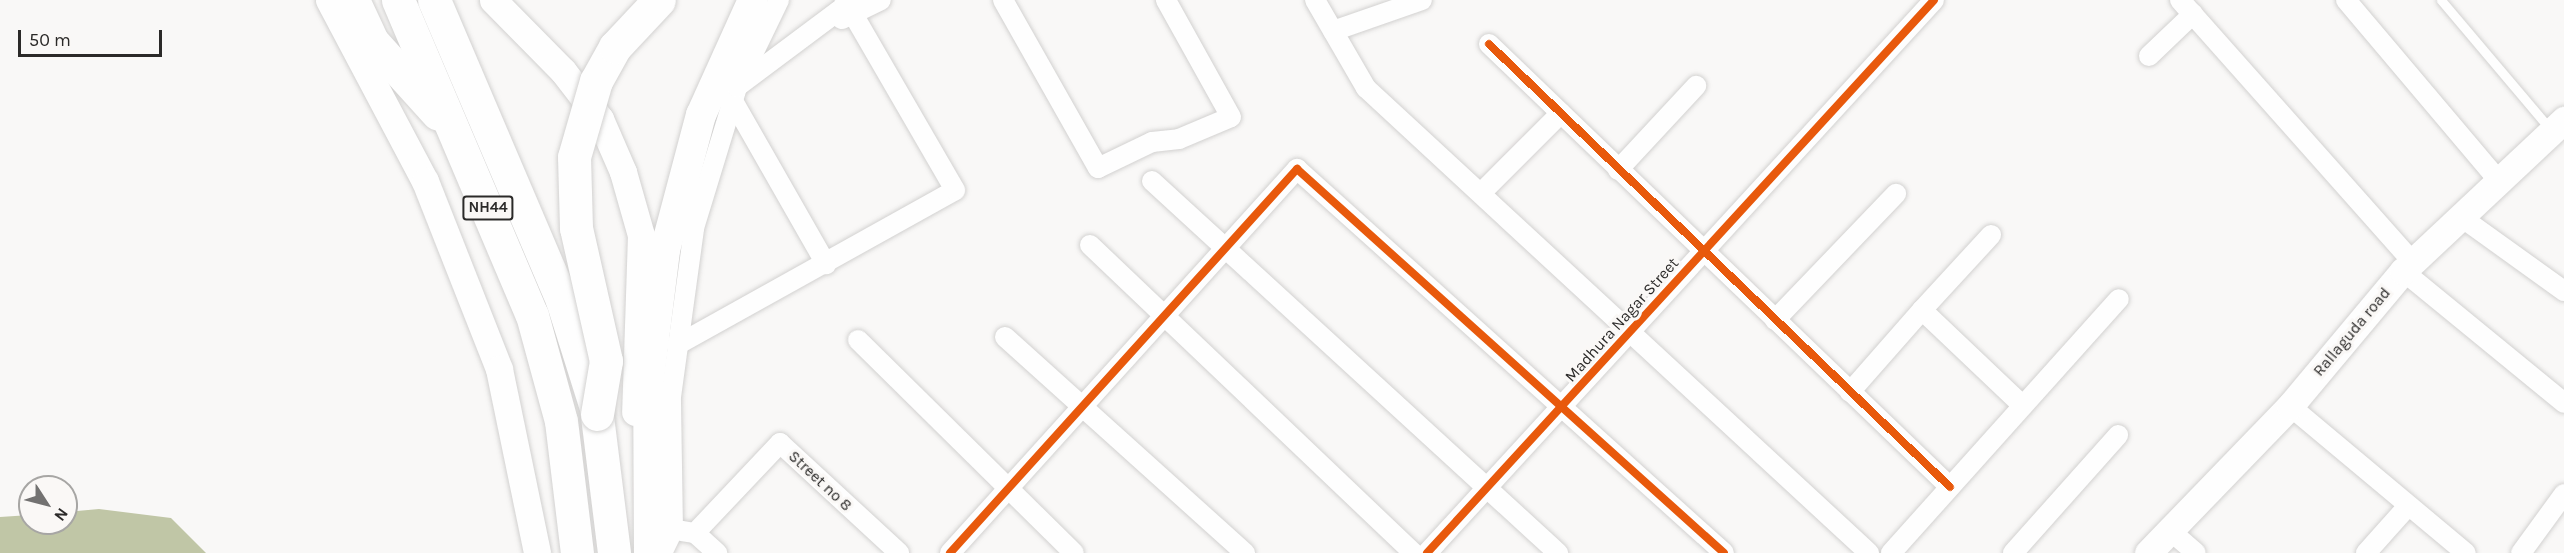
<!DOCTYPE html>
<html>
<head>
<meta charset="utf-8">
<style>
  body { margin:0 }
  #map { position:relative; width:2564px; height:553px; overflow:hidden; background:#f9f8f7; font-family:Karla,sans-serif }
  div>[style] { position:absolute }
  .water>* { inset:0; background:#c0c6a6 }
  .roads { filter:drop-shadow(0 0 2px #d2d1d0) drop-shadow(0 0 2px #d2d1d0) }
  .lane>* { height:9px; margin:-4.5px; padding:0 4.5px; transform-origin:4.5px; border-radius:4.5px; background:#fefefe }
  .street>* { height:20px; margin:-10px; padding:0 10px; transform-origin:10px; border-radius:10px; background:#fefefe }
  .secondary>* { height:27px; margin:-13.5px; padding:0 13.5px; transform-origin:13.5px; border-radius:13.5px; background:#fefefe }
  .primary>* { height:30px; margin:-15px; padding:0 15px; transform-origin:15px; border-radius:15px; background:#fefefe }
  .highway>* { height:33px; margin:-16.5px; padding:0 16.5px; transform-origin:16.5px; border-radius:16.5px; background:#fefefe }
  .bridges { filter:drop-shadow(0 0 2px #d2d1d0) drop-shadow(0 0 2px #d2d1d0) }
  .highway-bridge>* { height:33px; margin:-16.5px; padding:0 16.5px; transform-origin:16.5px; border-radius:16.5px; background:#fefefe }
  .cycleway>* { height:8px; margin:-4px; padding:0 4px; transform-origin:4px; border-radius:4px; background:#e8590c }
  span { translate:-50% -50%; white-space:nowrap; text-align:center; line-height:1.15; -webkit-text-stroke:6px #faf8f6; paint-order:stroke }
  .shield-label span { padding:2px 4px; background:#faf8f6; border:2px solid; border-radius:4px; -webkit-text-stroke-width:0 }
  .shield-label { font-size:15px; color:#2b2a29; font-weight:700 }
  .street-label { font-size:16px; color:#2b2a29 }
  .north { position:absolute; left:18px; top:475px; width:60px; height:60px; box-sizing:border-box; background:#faf8f6; border:2px solid #a7a6a4; border-radius:50%; rotate:126deg; font-size:16px; font-weight:700; line-height:24px; text-align:center; color:#2b2a29 }
  .north::after { content:''; display:block; margin:auto; width:21px; height:27px; background:#737271; clip-path:polygon(50% 0,100% 100%,50% 72%,0 100%) }
  .scale { position:absolute; left:18px; top:30px; width:144px; height:27px; box-sizing:border-box; border:3px solid #2b2a29; border-top:0; padding-left:8px; font-size:18px; line-height:21px; white-space:nowrap; color:#2b2a29; -webkit-text-stroke:4px #faf8f6; paint-order:stroke }
</style>
</head>
<body>
<div id="map">
  <div class="water">
    <div style="clip-path:polygon(99px 509px,171px 518px,206px 553px,0 553px,0 517px,30px 515px,30px 523px,66px 523px,66px 512px)"></div>
  </div>
  <div class="roads">
    <div class="lane">
      <div style="left:2441px;top:0;width:169px;rotate:49.8deg"></div>
    </div>
    <div class="street">
      <div style="left:1003px;top:0;width:193px;rotate:60.5deg"></div>
      <div style="left:1098px;top:168px;width:60px;rotate:-25.7deg"></div>
      <div style="left:1152px;top:142px;width:27px;rotate:-6deg"></div>
      <div style="left:1179px;top:139px;width:56px;rotate:-22.9deg"></div>
      <div style="left:1231px;top:117px;width:134px;rotate:-119.1deg"></div>
      <div style="left:1315px;top:0;width:102px;rotate:59.9deg"></div>
      <div style="left:1366px;top:88px;width:685px;rotate:42.75deg"></div>
      <div style="left:2180px;top:0;width:351px;rotate:48.4deg"></div>
      <div style="left:2346px;top:0;width:236px;rotate:49.8deg"></div>
      <div style="left:842px;top:19px;width:43px;rotate:-26deg"></div>
      <div style="left:1333px;top:31px;width:94px;rotate:-19.2deg"></div>
      <div style="left:1489px;top:44px;width:639px;rotate:43.86deg"></div>
      <div style="left:2149px;top:56px;width:61px;rotate:-43.7deg"></div>
      <div style="left:738px;top:86px;width:144px;rotate:-36.8deg"></div>
      <div style="left:733px;top:101px;width:188px;rotate:60.3deg"></div>
      <div style="left:1618px;top:170px;width:115px;rotate:-47.1deg"></div>
      <div style="left:1152px;top:181px;width:551px;rotate:42.5deg"></div>
      <div style="left:1481px;top:193px;width:113px;rotate:-45deg"></div>
      <div style="left:2461px;top:217px;width:127px;rotate:35.7deg"></div>
      <div style="left:1090px;top:245px;width:446px;rotate:43.6deg"></div>
      <div style="left:2403px;top:271px;width:208px;rotate:39.3deg"></div>
      <div style="left:1922px;top:310px;width:102px;rotate:-47.4deg"></div>
      <div style="left:1775px;top:320px;width:175px;rotate:-46.2deg"></div>
      <div style="left:1005px;top:337px;width:323px;rotate:42deg"></div>
      <div style="left:858px;top:340px;width:303px;rotate:44.6deg"></div>
      <div style="left:677px;top:345px;width:318px;rotate:-29.1deg"></div>
      <div style="left:955px;top:190px;width:220px;rotate:-120.1deg"></div>
      <div style="left:1850px;top:392px;width:109px;rotate:-48.7deg"></div>
      <div style="left:1922px;top:310px;width:139px;rotate:43.5deg"></div>
      <div style="left:2290px;top:406px;width:229px;rotate:39.9deg"></div>
      <div style="left:682px;top:531px;width:13px;rotate:9deg"></div>
      <div style="left:695px;top:533px;width:30px;rotate:42deg"></div>
      <div style="left:695px;top:533px;width:124px;rotate:-46.6deg"></div>
      <div style="left:780px;top:443px;width:162px;rotate:42.7deg"></div>
      <div style="left:2173px;top:533px;width:30px;rotate:41deg"></div>
      <div style="left:662px;top:553px;width:25px;rotate:-64deg"></div>
      <div style="left:673px;top:530px;width:133px;rotate:-90.9deg"></div>
      <div style="left:671px;top:397px;width:171px;rotate:-82.2deg"></div>
      <div style="left:694px;top:228px;width:147px;rotate:-73deg"></div>
      <div style="left:737px;top:87px;width:97px;rotate:-64.2deg"></div>
      <div style="left:950px;top:553px;width:518px;rotate:-47.9deg"></div>
      <div style="left:1297px;top:169px;width:574px;rotate:41.96deg"></div>
      <div style="left:1427px;top:553px;width:750px;rotate:-47.48deg"></div>
      <div style="left:1891px;top:553px;width:341px;rotate:-48.1deg"></div>
      <div style="left:2013px;top:553px;width:158px;rotate:-48.3deg"></div>
      <div style="left:2366px;top:553px;width:63px;rotate:-48.2deg"></div>
      <div style="left:2521px;top:553px;width:73px;rotate:-53.9deg"></div>
    </div>
    <div class="secondary">
      <div style="left:329px;top:0;width:205px;rotate:62.1deg"></div>
      <div style="left:425px;top:181px;width:202px;rotate:68.5deg"></div>
      <div style="left:499px;top:369px;width:188px;rotate:78.3deg"></div>
      <div style="left:493px;top:0;width:100px;rotate:45.4deg"></div>
      <div style="left:563px;top:71px;width:61px;rotate:52.4deg"></div>
      <div style="left:600px;top:119px;width:58px;rotate:66.5deg"></div>
      <div style="left:623px;top:172px;width:66px;rotate:74.1deg"></div>
      <div style="left:641px;top:235px;width:177px;rotate:91.9deg"></div>
      <div style="left:2148px;top:553px;width:204px;rotate:-46deg"></div>
      <div style="left:2290px;top:406px;width:176px;rotate:-50.1deg"></div>
      <div style="left:2403px;top:271px;width:221px;rotate:-43.2deg"></div>
    </div>
    <div class="primary">
      <div style="left:649px;top:553px;width:166px;rotate:-90.3deg"></div>
      <div style="left:648px;top:387px;width:138px;rotate:-82.9deg"></div>
      <div style="left:665px;top:250px;width:140px;rotate:-75.1deg"></div>
      <div style="left:701px;top:115px;width:126px;rotate:-65.7deg"></div>
    </div>
    <div class="highway">
      <div style="left:353px;top:0;width:45px;rotate:65.1deg"></div>
      <div style="left:372px;top:41px;width:98px;rotate:47.9deg"></div>
      <div style="left:398px;top:0;width:342px;rotate:67deg"></div>
      <div style="left:532px;top:315px;width:110px;rotate:74.7deg"></div>
      <div style="left:561px;top:421px;width:133px;rotate:83.1deg"></div>
      <div style="left:434px;top:0;width:326px;rotate:66.9deg"></div>
      <div style="left:562px;top:300px;width:113px;rotate:72.5deg"></div>
      <div style="left:596px;top:408px;width:146px;rotate:82.9deg"></div>
    </div>
  </div>
  <div class="bridges">
    <div class="highway-bridge">
      <div style="left:597px;top:414px;width:54px;rotate:-80.4deg"></div>
      <div style="left:606px;top:361px;width:136px;rotate:-102.7deg"></div>
      <div style="left:576px;top:228px;width:71px;rotate:-91.6deg"></div>
      <div style="left:574px;top:157px;width:79px;rotate:-73.9deg"></div>
      <div style="left:596px;top:81px;width:39px;rotate:-61deg"></div>
      <div style="left:615px;top:47px;width:64px;rotate:-46.9deg"></div>
    </div>
  </div>
  <div class="cycleway">
    <div style="left:1489px;top:44px;width:639px;rotate:43.86deg"></div>
    <div style="left:950px;top:553px;width:518px;rotate:-47.9deg"></div>
    <div style="left:1297px;top:169px;width:574px;rotate:41.96deg"></div>
    <div style="left:1427px;top:553px;width:750px;rotate:-47.48deg"></div>
  </div>
  <div class="shield-label">
    <span style="left:488px;top:208px">NH44</span>
  </div>
  <div class="street-label">
    <span style="left:1622px;top:320px;rotate:-48deg">Madhura Nagar Street</span>
    <span style="left:2352px;top:332px;rotate:-50deg">Rallaguda road</span>
    <span style="left:820px;top:481px;rotate:43deg">Street no 8</span>
  </div>
  <div class="north">N</div>
  <div class="scale">50 m</div>
</div>
</body>
</html>
